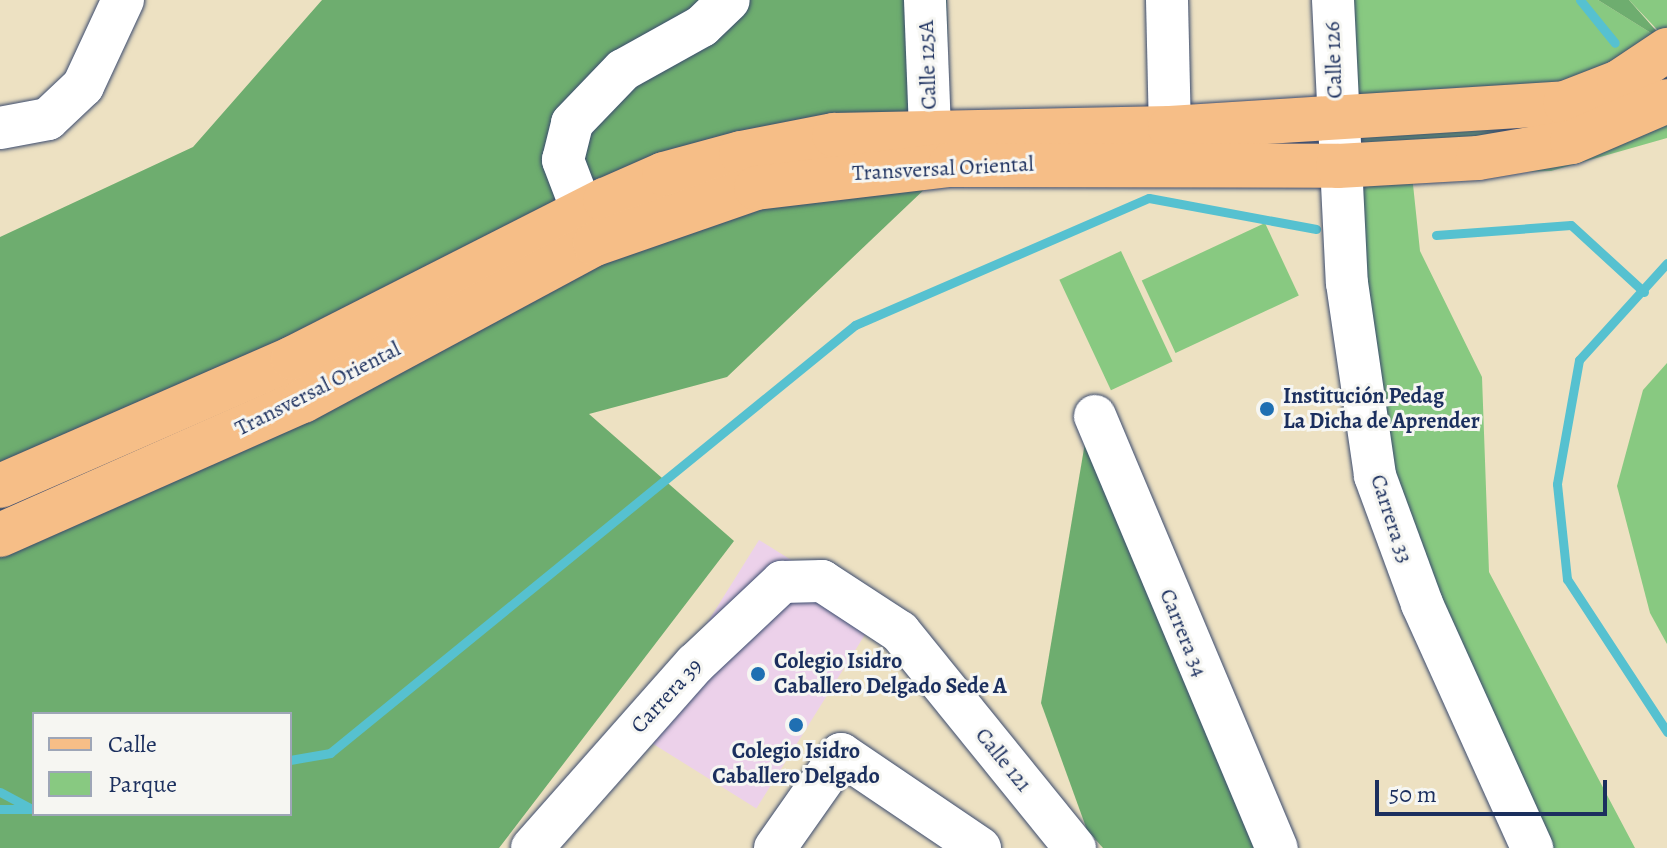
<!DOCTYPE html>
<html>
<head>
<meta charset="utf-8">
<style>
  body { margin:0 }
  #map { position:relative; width:1667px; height:848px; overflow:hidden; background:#ede1c2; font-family:Alegreya,serif }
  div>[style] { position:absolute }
  .built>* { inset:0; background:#ecd1ea; transform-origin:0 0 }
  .green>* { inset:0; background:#88c981; transform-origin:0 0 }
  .forest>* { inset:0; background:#6ead6f }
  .stream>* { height:9px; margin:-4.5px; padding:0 4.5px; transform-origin:4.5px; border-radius:4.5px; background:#56c1d0 }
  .roads { filter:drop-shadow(0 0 2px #3a4a6d) drop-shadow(0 0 2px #3a4a6d) }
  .minor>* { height:42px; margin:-21px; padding:0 21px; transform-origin:21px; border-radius:21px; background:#fff }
  .major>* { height:44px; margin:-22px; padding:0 22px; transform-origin:22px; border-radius:22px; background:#f6be87 }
  .dots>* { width:22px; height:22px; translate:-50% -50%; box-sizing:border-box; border:4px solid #f6f6f2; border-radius:50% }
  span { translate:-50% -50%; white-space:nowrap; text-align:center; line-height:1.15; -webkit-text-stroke:6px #f6f6f2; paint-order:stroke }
  .street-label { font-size:22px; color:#1b2f5e }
  .poi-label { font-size:22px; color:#1b2f5e; font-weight:700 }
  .left { translate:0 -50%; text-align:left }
  .legend { position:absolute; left:32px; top:712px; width:260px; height:104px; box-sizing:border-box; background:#f6f6f2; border:2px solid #9ea6b7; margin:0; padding:10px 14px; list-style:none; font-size:24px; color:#1b2f5e }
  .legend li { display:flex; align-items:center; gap:16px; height:40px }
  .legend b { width:40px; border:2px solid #9ea6b7 }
  .scale { position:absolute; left:1375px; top:780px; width:232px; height:36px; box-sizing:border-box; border:4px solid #1b2f5e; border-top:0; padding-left:10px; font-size:24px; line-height:28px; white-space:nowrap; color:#1b2f5e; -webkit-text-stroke:6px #f6f6f2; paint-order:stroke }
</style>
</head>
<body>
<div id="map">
  <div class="built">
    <div style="left:759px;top:540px;width:140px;height:229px;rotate:32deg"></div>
  </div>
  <div class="green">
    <div style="clip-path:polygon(1333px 0,1598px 0,1667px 43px,1667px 138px,1551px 171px,1412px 175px,1420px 251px,1482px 377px,1489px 572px,1635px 848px,1532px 848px,1391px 527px)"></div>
    <div style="clip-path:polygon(1629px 0,1667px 0,1667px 40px)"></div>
    <div style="left:1265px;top:223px;width:80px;height:136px;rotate:65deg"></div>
    <div style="left:1121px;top:251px;width:122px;height:68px;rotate:65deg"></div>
    <div style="clip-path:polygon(1667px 363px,1667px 644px,1650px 613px,1617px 486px,1643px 390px)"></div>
  </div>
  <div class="forest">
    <div style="clip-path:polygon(evenodd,322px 0,947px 0,950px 165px,727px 377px,589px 414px,734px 541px,499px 848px,0 848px,0 237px,193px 147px,322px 0,34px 714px,290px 714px,290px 814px,34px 814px,34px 714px)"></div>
    <div style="clip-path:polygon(1598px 0,1629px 0,1667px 43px)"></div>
    <div style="clip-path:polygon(1089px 419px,1277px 848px,1103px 848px,1087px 830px,1041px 703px)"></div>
  </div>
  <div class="stream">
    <div style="left:1580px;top:0;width:55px;rotate:50.9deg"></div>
    <div style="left:1436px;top:235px;width:135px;rotate:-4.2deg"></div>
    <div style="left:1571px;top:225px;width:99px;rotate:42.5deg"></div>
    <div style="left:1667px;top:263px;width:131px;rotate:132.2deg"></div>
    <div style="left:1579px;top:360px;width:126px;rotate:100.1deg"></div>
    <div style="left:1557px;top:484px;width:96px;rotate:84deg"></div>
    <div style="left:1567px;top:579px;width:183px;rotate:56.8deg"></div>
    <div style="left:290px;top:760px;width:41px;rotate:-9.9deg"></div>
    <div style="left:330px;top:753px;width:677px;rotate:-39.19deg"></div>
    <div style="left:855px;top:325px;width:320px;rotate:-23.4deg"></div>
    <div style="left:1149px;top:198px;width:170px;rotate:10.5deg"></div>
    <div style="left:0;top:792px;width:36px;rotate:28deg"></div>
    <div style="left:0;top:809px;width:29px"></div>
  </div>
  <div class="roads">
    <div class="minor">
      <div style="left:925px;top:0;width:130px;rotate:87.8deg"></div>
      <div style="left:1167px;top:0;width:128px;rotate:88.7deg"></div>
      <div style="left:1333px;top:0;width:283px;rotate:87.2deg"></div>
      <div style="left:1347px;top:283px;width:195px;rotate:81.7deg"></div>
      <div style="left:1375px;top:476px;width:136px;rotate:69.8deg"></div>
      <div style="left:1422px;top:604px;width:268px;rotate:65.7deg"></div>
      <div style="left:0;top:128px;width:49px;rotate:-10.6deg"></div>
      <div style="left:48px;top:119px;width:48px;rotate:-43.3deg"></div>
      <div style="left:83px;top:86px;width:95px;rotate:-65.1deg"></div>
      <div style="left:595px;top:244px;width:90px;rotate:-110.9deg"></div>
      <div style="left:563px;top:160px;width:38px;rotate:-76deg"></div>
      <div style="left:572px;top:123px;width:74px;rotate:-46.1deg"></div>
      <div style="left:623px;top:70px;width:90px;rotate:-29.1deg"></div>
      <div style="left:702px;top:26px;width:37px;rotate:-44deg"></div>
      <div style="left:1095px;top:416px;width:469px;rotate:67.2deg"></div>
      <div style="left:532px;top:848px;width:246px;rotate:-48.5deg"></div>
      <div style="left:695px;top:664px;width:120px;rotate:-43.3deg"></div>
      <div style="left:782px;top:582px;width:40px;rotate:-1.4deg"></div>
      <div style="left:822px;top:581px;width:93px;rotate:33.2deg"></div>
      <div style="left:900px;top:632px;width:278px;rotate:51deg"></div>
      <div style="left:775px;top:848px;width:115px;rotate:-54.9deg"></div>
      <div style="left:841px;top:754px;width:168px;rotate:34.1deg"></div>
    </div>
    <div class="major">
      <div style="left:0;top:486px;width:320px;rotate:-23.6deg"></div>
      <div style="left:293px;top:358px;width:350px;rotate:-26.9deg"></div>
      <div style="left:605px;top:200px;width:64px;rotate:-23.8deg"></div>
      <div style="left:664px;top:174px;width:80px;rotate:-15.3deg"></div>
      <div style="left:741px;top:153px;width:95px;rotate:-11deg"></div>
      <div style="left:834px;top:135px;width:336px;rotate:-1.2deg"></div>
      <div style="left:1170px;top:128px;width:396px;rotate:-3.6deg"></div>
      <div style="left:1565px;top:103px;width:58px;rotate:-21.3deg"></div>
      <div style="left:1619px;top:82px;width:58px;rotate:-33.7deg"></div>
      <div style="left:0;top:535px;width:331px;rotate:-23.9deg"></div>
      <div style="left:303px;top:401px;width:332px;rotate:-28.3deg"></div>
      <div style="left:595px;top:244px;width:170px;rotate:-19.2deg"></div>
      <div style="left:756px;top:188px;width:195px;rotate:-6.8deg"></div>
      <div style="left:950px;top:165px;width:388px;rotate:0.1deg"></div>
      <div style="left:1338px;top:166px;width:140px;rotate:-3.3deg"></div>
      <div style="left:1478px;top:158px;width:95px;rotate:-9.7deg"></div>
      <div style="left:1572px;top:142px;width:103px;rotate:-23.3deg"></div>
    </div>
  </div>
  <div class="dots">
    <div style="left:1267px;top:409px;background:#1f6fb2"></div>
    <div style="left:758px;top:674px;background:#1f6fb2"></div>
    <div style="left:796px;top:725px;background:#1f6fb2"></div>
  </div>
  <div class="street-label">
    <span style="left:1334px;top:60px;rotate:-92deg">Calle 126</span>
    <span style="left:928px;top:65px;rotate:-92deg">Calle 125A</span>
    <span style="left:943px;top:169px;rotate:-3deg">Transversal Oriental</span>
    <span style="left:318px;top:389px;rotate:-27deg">Transversal Oriental</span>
    <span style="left:1391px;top:519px;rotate:72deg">Carrera 33</span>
    <span style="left:1183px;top:633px;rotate:68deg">Carrera 34</span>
    <span style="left:667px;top:696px;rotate:-47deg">Carrera 39</span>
    <span style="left:1003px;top:760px;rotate:51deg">Calle 121</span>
  </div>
  <div class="poi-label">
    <span class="left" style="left:1283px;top:409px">Institución Pedag<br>La Dicha de Aprender</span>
    <span class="left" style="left:774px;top:674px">Colegio Isidro<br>Caballero Delgado Sede A</span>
    <span style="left:796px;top:764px">Colegio Isidro<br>Caballero Delgado</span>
  </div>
  <ul class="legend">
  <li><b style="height:10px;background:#f6be87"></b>Calle</li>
  <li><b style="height:22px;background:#88c981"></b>Parque</li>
  </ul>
  <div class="scale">50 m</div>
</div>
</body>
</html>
